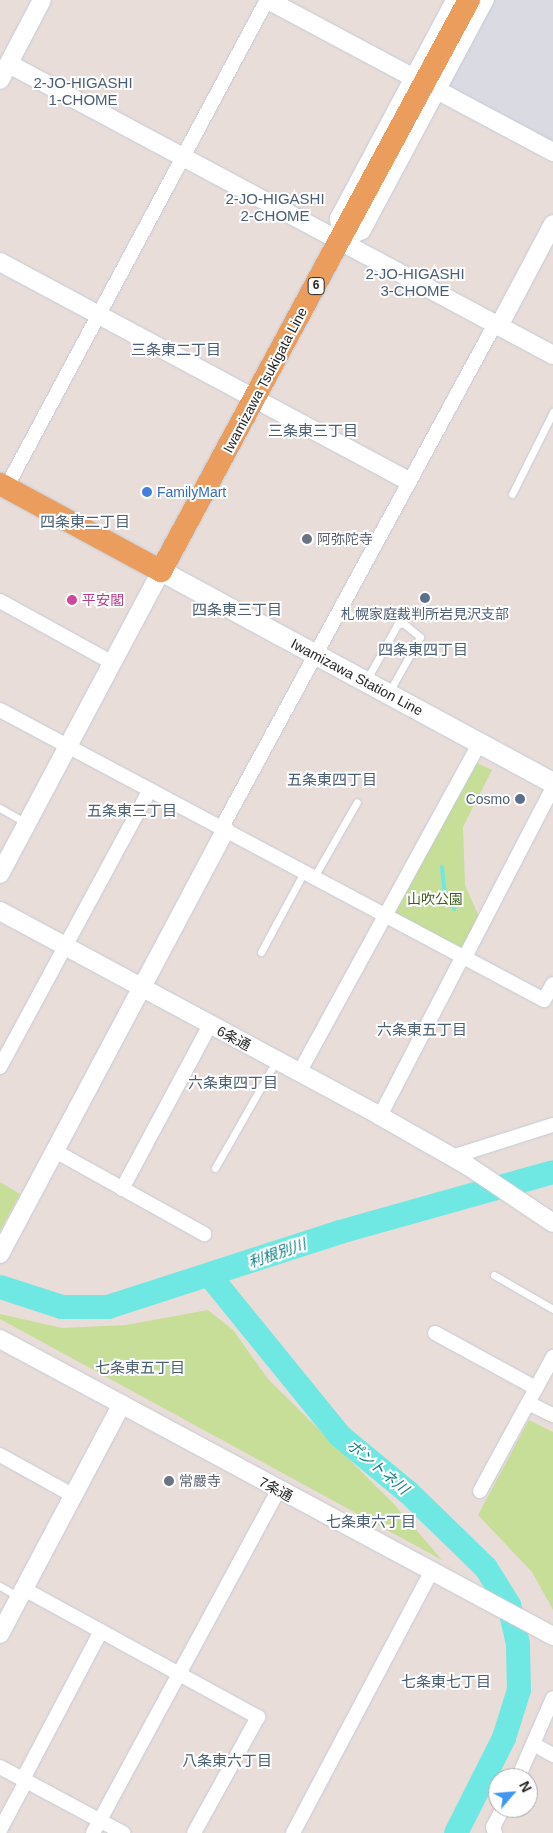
<!DOCTYPE html>
<html>
<head>
<meta charset="utf-8">
<style>
  body { margin:0 }
  #map { position:relative; width:553px; height:1833px; overflow:hidden; background:#e9ddd9; font-family:Helvetica,"Noto Sans JP",sans-serif }
  div>[style] { position:absolute }
  .industrial>* { inset:0; background:#d9dae2 }
  .green>* { inset:0; background:#c6de97 }
  .stream>* { height:4px; margin:-2px; padding:0 2px; transform-origin:2px; border-radius:2px; background:#6fe8e3 }
  .river>* { height:24px; margin:-12px; padding:0 12px; transform-origin:12px; border-radius:12px; background:#6fe8e3 }
  .roads { filter:drop-shadow(0 0 1px #c4ccd5) drop-shadow(0 0 1px #c4ccd5) }
  .service>* { height:7px; margin:-3.5px; padding:0 3.5px; transform-origin:3.5px; border-radius:3.5px; background:#fff }
  .minor>* { height:14px; margin:-7px; padding:0 7px; transform-origin:7px; border-radius:7px; background:#fff }
  .tertiary>* { height:18px; margin:-9px; padding:0 9px; transform-origin:9px; border-radius:9px; background:#fff }
  .secondary>* { height:20px; margin:-10px; padding:0 10px; transform-origin:10px; border-radius:10px; background:#fff }
  .primary>* { height:22px; margin:-11px; padding:0 11px; transform-origin:11px; border-radius:11px; background:#ea9d5d }
  .dots>* { width:14px; height:14px; translate:-50% -50%; box-sizing:border-box; border:2px solid #fff; border-radius:50% }
  span { translate:-50% -50%; white-space:nowrap; text-align:center; line-height:1.15; -webkit-text-stroke:4px #fff; paint-order:stroke }
  .shield-label span { padding:1px 4px; background:#fff; border:1px solid; border-radius:4px; -webkit-text-stroke-width:0 }
  .shield-label { font-size:12px; color:#272727; font-weight:700 }
  .street-label { font-size:14px; color:#272727 }
  .shop-label { font-size:14px; color:#366cbe }
  .left { translate:0 -50%; text-align:left }
  .worship-label { font-size:14px; color:#5b616d }
  .hotel-label { font-size:14px; color:#b23c85 }
  .service-label { font-size:14px; color:#4e5e75 }
  .right { translate:-100% -50%; text-align:right }
  .park-label { font-size:14px; color:#3f5f1c }
  .neighbourhood-label { font-size:15px; color:#4a5f75 }
  .water-label { font-size:15px; color:#128083; font-style:italic }
  .north { position:absolute; left:488px; top:1768px; width:50px; height:50px; box-sizing:border-box; background:#fff; border:1px solid #a9a9a9; border-radius:50%; rotate:63deg; font-size:14px; font-weight:700; line-height:20px; text-align:center; color:#272727 }
  .north::after { content:''; display:block; margin:auto; width:18px; height:22px; background:#3e97f1; clip-path:polygon(50% 0,100% 100%,50% 72%,0 100%) }
</style>
</head>
<body>
<div id="map">
  <div class="industrial">
    <div style="clip-path:polygon(493px 0,553px 0,553px 147px,445px 89px)"></div>
  </div>
  <div class="green">
    <div style="clip-path:polygon(477px 763px,492px 770px,463px 827px,465px 885px,480px 919px,464px 950px,393px 912px)"></div>
    <div style="clip-path:polygon(0 1182px,20px 1194px,0 1231px)"></div>
    <div style="clip-path:polygon(208px 1310px,233px 1330px,268px 1379px,393px 1503px,442px 1560px,0 1319px,0 1314px,62px 1328px,126px 1325px)"></div>
    <div style="clip-path:polygon(529px 1420px,553px 1432px,553px 1610px,532px 1572px,478px 1515px)"></div>
  </div>
  <div class="stream">
    <div style="left:442px;top:867px;width:29px;rotate:84deg"></div>
    <div style="left:445px;top:896px;width:16px;rotate:55deg"></div>
  </div>
  <div class="river">
    <div style="left:210px;top:1276px;width:206px;rotate:50.9deg"></div>
    <div style="left:340px;top:1436px;width:89px;rotate:39.6deg"></div>
    <div style="left:409px;top:1493px;width:107px;rotate:44.2deg"></div>
    <div style="left:486px;top:1568px;width:44px;rotate:58.1deg"></div>
    <div style="left:509px;top:1605px;width:40px;rotate:77deg"></div>
    <div style="left:518px;top:1644px;width:46px;rotate:88.8deg"></div>
    <div style="left:519px;top:1690px;width:50px;rotate:107.4deg"></div>
    <div style="left:504px;top:1738px;width:106px;rotate:116.8deg"></div>
    <div style="left:0;top:1287px;width:65px;rotate:17.9deg"></div>
    <div style="left:62px;top:1307px;width:46px"></div>
    <div style="left:108px;top:1307px;width:244px;rotate:-17.9deg"></div>
    <div style="left:340px;top:1232px;width:221px;rotate:-15.7deg"></div>
  </div>
  <div class="roads">
    <div class="service">
      <div style="left:512px;top:494px;width:92px;rotate:-63.4deg"></div>
      <div style="left:366px;top:681px;width:64px;rotate:-61deg"></div>
      <div style="left:397px;top:625px;width:6px;rotate:-18deg"></div>
      <div style="left:403px;top:623px;width:22px;rotate:39deg"></div>
      <div style="left:420px;top:637px;width:63px;rotate:119.4deg"></div>
      <div style="left:0;top:808px;width:30px;rotate:30deg"></div>
      <div style="left:314px;top:877px;width:86px;rotate:-60.2deg"></div>
      <div style="left:261px;top:952px;width:91px;rotate:-61.7deg"></div>
      <div style="left:215px;top:1168px;width:123px;rotate:-60.3deg"></div>
      <div style="left:494px;top:1275px;width:68px;rotate:30deg"></div>
      <div style="left:0;top:1586px;width:22px;rotate:30deg"></div>
    </div>
    <div class="minor">
      <div style="left:453px;top:0;width:247px;rotate:118deg"></div>
      <div style="left:337px;top:218px;width:25px;rotate:83deg"></div>
      <div style="left:340px;top:243px;width:25px;rotate:-26deg"></div>
      <div style="left:363px;top:232px;width:263px;rotate:-61.9deg"></div>
      <div style="left:6px;top:488px;width:553px;rotate:-61.86deg"></div>
      <div style="left:0;top:601px;width:129px;rotate:28.8deg"></div>
      <div style="left:0;top:710px;width:616px;rotate:28.06deg"></div>
      <div style="left:544px;top:1000px;width:18px;rotate:-61deg"></div>
      <div style="left:222px;top:827px;width:572px;rotate:-61.51deg"></div>
      <div style="left:464px;top:959px;width:194px;rotate:-62.6deg"></div>
      <div style="left:0;top:1067px;width:315px;rotate:-61.6deg"></div>
      <div style="left:299px;top:1073px;width:376px;rotate:-61.3deg"></div>
      <div style="left:380px;top:1116px;width:178px;rotate:-62.6deg"></div>
      <div style="left:55px;top:1151px;width:171px;rotate:29.1deg"></div>
      <div style="left:452px;top:1157px;width:106px;rotate:-17.6deg"></div>
      <div style="left:122px;top:1189px;width:186px;rotate:-61.8deg"></div>
      <div style="left:435px;top:1333px;width:115px;rotate:28.6deg"></div>
      <div style="left:528px;top:1403px;width:28px;rotate:26deg"></div>
      <div style="left:0;top:1455px;width:85px;rotate:29deg"></div>
      <div style="left:480px;top:1491px;width:153px;rotate:-61.4deg"></div>
      <div style="left:24px;top:1589px;width:267px;rotate:28.7deg"></div>
      <div style="left:258px;top:1717px;width:132px;rotate:118.9deg"></div>
      <div style="left:535px;top:1745px;width:21px;rotate:29deg"></div>
      <div style="left:0;top:1767px;width:140px;rotate:28.2deg"></div>
      <div style="left:518px;top:1778px;width:87px;rotate:-66.4deg"></div>
      <div style="left:23px;top:1779px;width:167px;rotate:-62.2deg"></div>
      <div style="left:0;top:1830px;width:55px;rotate:-62deg"></div>
      <div style="left:93px;top:1833px;width:389px;rotate:-61.6deg"></div>
      <div style="left:293px;top:1833px;width:295px;rotate:-62.1deg"></div>
      <div style="left:495px;top:1833px;width:6px;rotate:-108deg"></div>
      <div style="left:493px;top:1827px;width:21px;rotate:-62deg"></div>
    </div>
    <div class="tertiary">
      <div style="left:268px;top:0;width:168px;rotate:28.1deg"></div>
      <div style="left:9px;top:64px;width:617px;rotate:28.14deg"></div>
      <div style="left:0;top:80px;width:90px;rotate:-62.3deg"></div>
      <div style="left:435px;top:89px;width:134px;rotate:28.1deg"></div>
      <div style="left:0;top:262px;width:463px;rotate:28.2deg"></div>
      <div style="left:499px;top:326px;width:115px;rotate:-62.1deg"></div>
      <div style="left:0;top:874px;width:343px;rotate:-62deg"></div>
      <div style="left:0;top:911px;width:432px;rotate:28.3deg"></div>
      <div style="left:380px;top:1116px;width:101px;rotate:29.6deg"></div>
      <div style="left:468px;top:1166px;width:102px;rotate:33.8deg"></div>
      <div style="left:0;top:1254px;width:480px;rotate:-62deg"></div>
      <div style="left:0;top:1339px;width:628px;rotate:28.24deg"></div>
      <div style="left:0;top:1634px;width:260px;rotate:-62.1deg"></div>
    </div>
    <div class="secondary">
      <div style="left:161px;top:571px;width:446px;rotate:28.4deg"></div>
    </div>
    <div class="primary">
      <div style="left:0;top:484px;width:183px;rotate:28.4deg"></div>
      <div style="left:161px;top:571px;width:649px;rotate:-61.66deg"></div>
    </div>
  </div>
  <div class="dots">
    <div style="left:147px;top:492px;background:#3f7fe0"></div>
    <div style="left:307px;top:539px;background:#6b7280"></div>
    <div style="left:425px;top:598px;background:#5c6f8a"></div>
    <div style="left:72px;top:600px;background:#d1479c"></div>
    <div style="left:520px;top:799px;background:#5c6f8a"></div>
    <div style="left:169px;top:1481px;background:#6b7280"></div>
  </div>
  <div class="shield-label">
    <span style="left:316px;top:286px">6</span>
  </div>
  <div class="street-label">
    <span style="left:265px;top:380px;rotate:-62deg">Iwamizawa Tsukigata Line</span>
    <span style="left:357px;top:677px;rotate:28deg">Iwamizawa Station Line</span>
    <span style="left:234px;top:1038px;rotate:28deg">6条通</span>
    <span style="left:276px;top:1489px;rotate:28deg">7条通</span>
  </div>
  <div class="shop-label">
    <span class="left" style="left:157px;top:492px">FamilyMart</span>
  </div>
  <div class="worship-label">
    <span class="left" style="left:317px;top:539px">阿弥陀寺</span>
    <span class="left" style="left:179px;top:1481px">常嚴寺</span>
  </div>
  <div class="hotel-label">
    <span class="left" style="left:82px;top:600px">平安閣</span>
  </div>
  <div class="service-label">
    <span style="left:425px;top:614px">札幌家庭裁判所岩見沢支部</span>
    <span class="right" style="left:510px;top:799px">Cosmo</span>
  </div>
  <div class="park-label">
    <span style="left:435px;top:899px">山吹公園</span>
  </div>
  <div class="neighbourhood-label">
    <span style="left:83px;top:91px">2-JO-HIGASHI<br>1-CHOME</span>
    <span style="left:275px;top:207px">2-JO-HIGASHI<br>2-CHOME</span>
    <span style="left:415px;top:282px">2-JO-HIGASHI<br>3-CHOME</span>
    <span style="left:176px;top:350px">三条東二丁目</span>
    <span style="left:313px;top:431px">三条東三丁目</span>
    <span style="left:85px;top:522px">四条東二丁目</span>
    <span style="left:237px;top:610px">四条東三丁目</span>
    <span style="left:423px;top:650px">四条東四丁目</span>
    <span style="left:332px;top:780px">五条東四丁目</span>
    <span style="left:132px;top:811px">五条東三丁目</span>
    <span style="left:422px;top:1030px">六条東五丁目</span>
    <span style="left:233px;top:1083px">六条東四丁目</span>
    <span style="left:140px;top:1368px">七条東五丁目</span>
    <span style="left:371px;top:1522px">七条東六丁目</span>
    <span style="left:446px;top:1682px">七条東七丁目</span>
    <span style="left:227px;top:1761px">八条東六丁目</span>
  </div>
  <div class="water-label">
    <span style="left:277px;top:1253px;rotate:-19deg">利根別川</span>
    <span style="left:378px;top:1467px;rotate:40deg">ポントネ川</span>
  </div>
  <div class="north">N</div>
</div>
</body>
</html>
